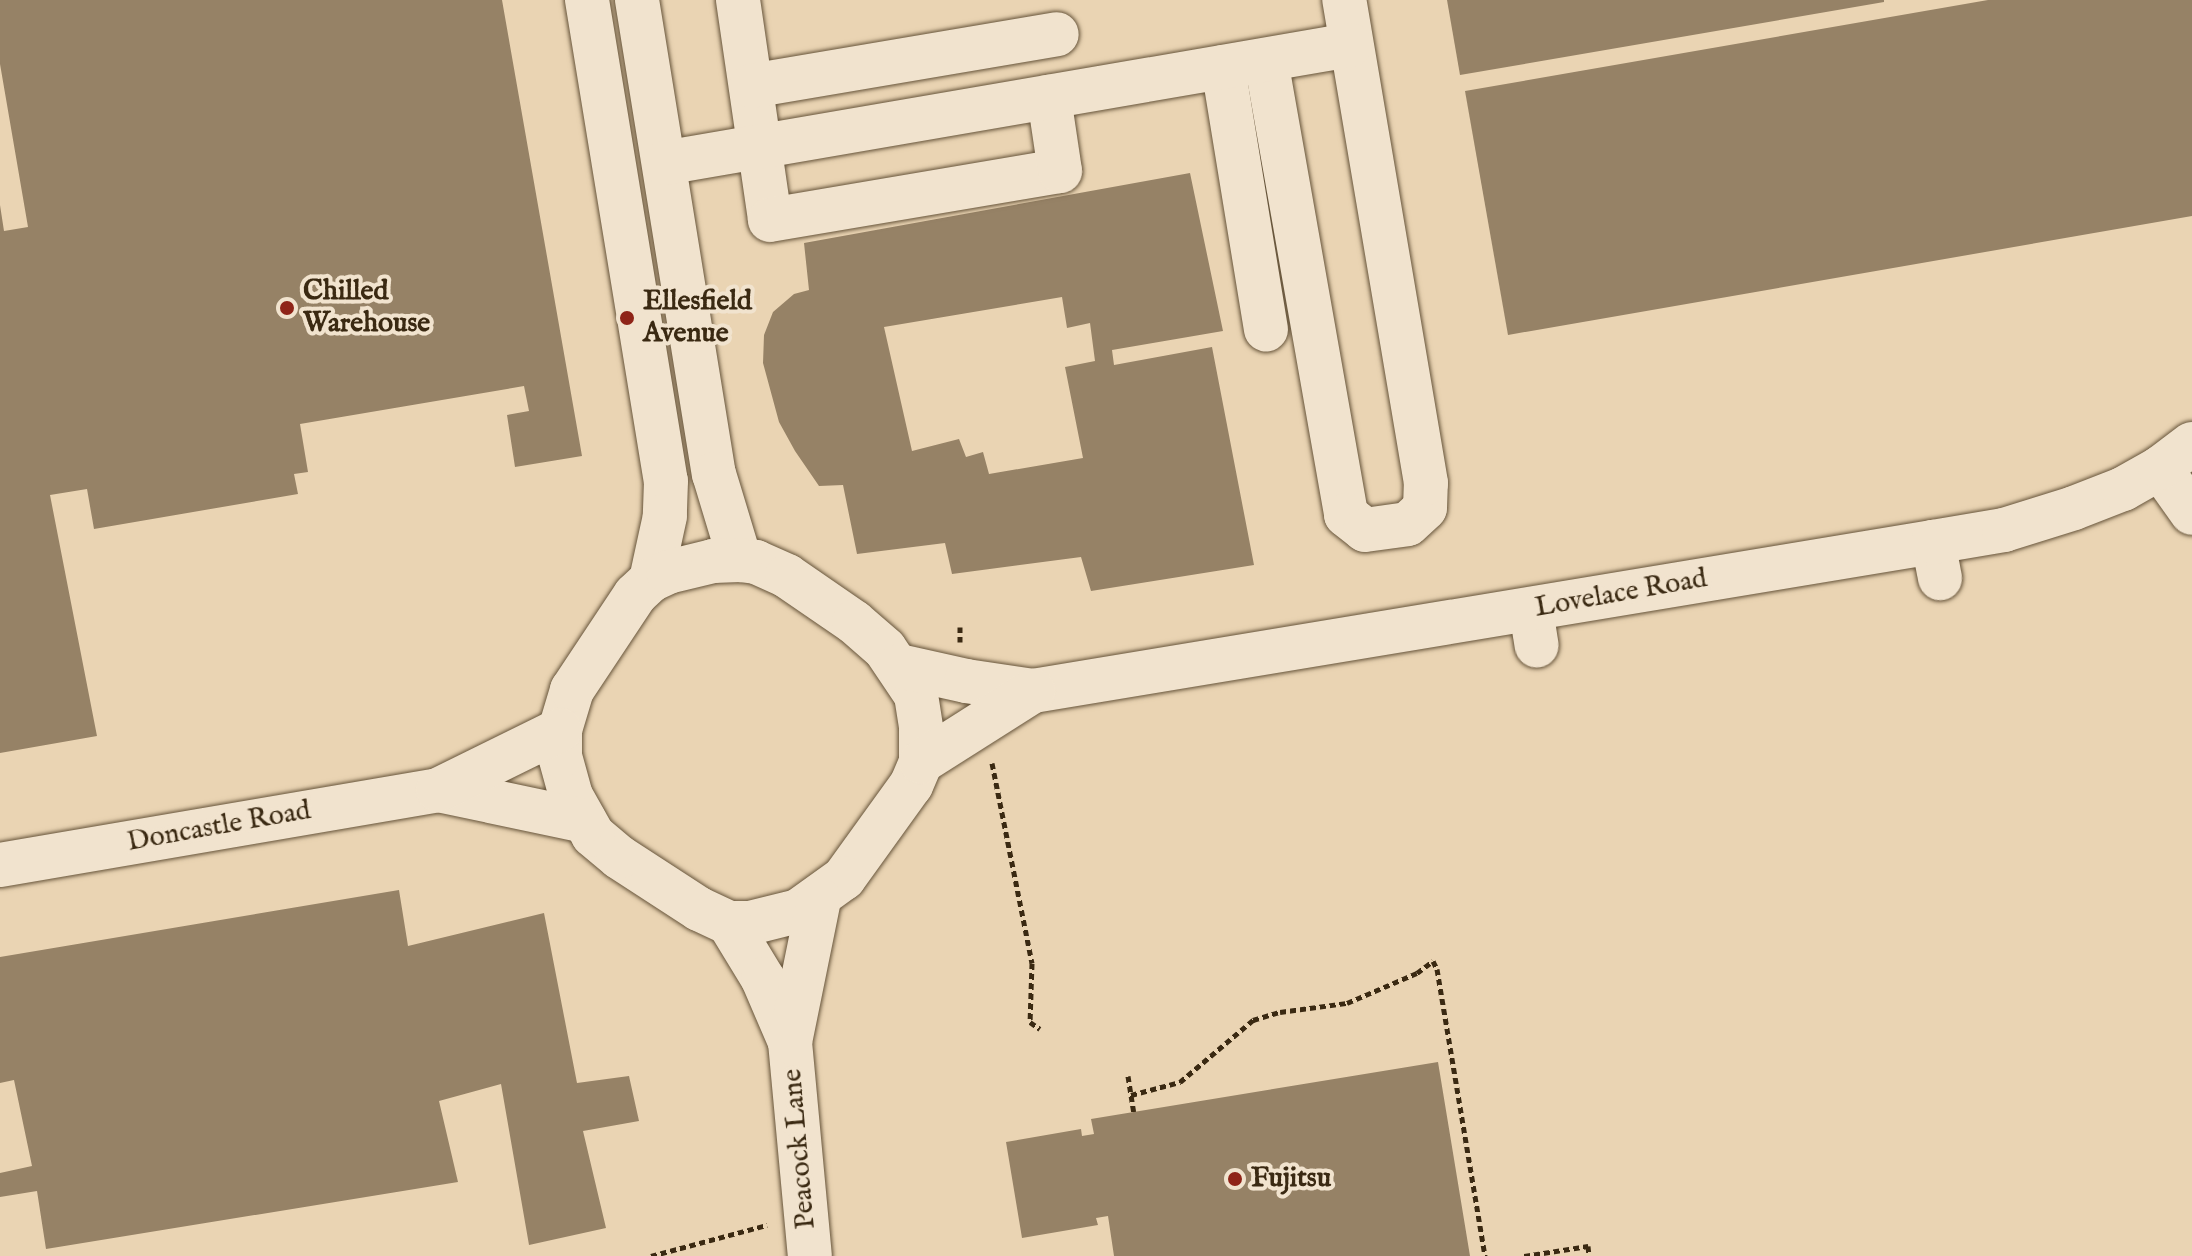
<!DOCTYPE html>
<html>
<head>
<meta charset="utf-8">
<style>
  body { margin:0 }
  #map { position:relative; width:2192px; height:1256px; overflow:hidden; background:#ead4b3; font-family:"IM FELL English",serif }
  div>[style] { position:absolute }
  .building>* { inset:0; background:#968266 }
  .path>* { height:5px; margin-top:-2.5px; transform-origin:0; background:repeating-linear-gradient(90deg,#3a2912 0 6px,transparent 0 10px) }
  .roads { filter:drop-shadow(0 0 2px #66543a) drop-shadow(0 0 2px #66543a) }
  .minor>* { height:44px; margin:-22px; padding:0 22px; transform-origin:22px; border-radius:22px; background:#f1e3ce }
  .dots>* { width:22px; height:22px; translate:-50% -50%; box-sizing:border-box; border:4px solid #f1e3ce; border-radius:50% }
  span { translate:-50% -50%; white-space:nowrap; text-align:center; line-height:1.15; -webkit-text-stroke:8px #f1e3ce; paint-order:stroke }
  .poi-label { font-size:28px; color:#3a2912; font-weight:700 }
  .left { translate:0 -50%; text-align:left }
  .street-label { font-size:28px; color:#3a2912 }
</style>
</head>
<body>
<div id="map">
  <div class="building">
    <div style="clip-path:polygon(0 0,502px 0,582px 456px,515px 467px,507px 415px,529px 411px,524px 386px,300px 424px,308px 472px,294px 474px,298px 494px,94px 529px,87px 489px,50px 495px,97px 736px,0 753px,0 205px,4px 231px,28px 227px,0 64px)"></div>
    <div style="clip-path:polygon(1447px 0,1884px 0,1884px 2px,1460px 75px)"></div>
    <div style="clip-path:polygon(1988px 0,2192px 0,2192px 216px,1508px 335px,1465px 91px)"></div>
    <div style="clip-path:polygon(evenodd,1190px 173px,1223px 331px,1112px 350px,1114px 365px,1212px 347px,1254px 565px,1091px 591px,1081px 557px,952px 574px,945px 543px,857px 554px,843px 485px,819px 486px,795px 451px,779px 422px,763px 363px,764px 335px,773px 312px,794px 294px,809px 290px,804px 243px,1190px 173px,1062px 297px,1067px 328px,1090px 323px,1095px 361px,1065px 367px,1083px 458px,989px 474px,983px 452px,966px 457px,959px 439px,912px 451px,884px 327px,1062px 297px)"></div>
    <div style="clip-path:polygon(399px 890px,408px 946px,544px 913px,577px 1083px,629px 1076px,639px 1121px,583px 1131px,606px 1228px,529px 1245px,501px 1084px,439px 1101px,458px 1182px,46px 1249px,37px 1191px,0 1197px,0 1173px,32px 1166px,14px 1080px,0 1083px,0 957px)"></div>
    <div style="clip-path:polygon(1438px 1062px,1470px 1256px,1114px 1256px,1108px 1216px,1096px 1218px,1098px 1225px,1022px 1238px,1006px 1142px,1081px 1129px,1082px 1136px,1094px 1134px,1091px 1119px)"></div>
  </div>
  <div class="path">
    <div style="left:960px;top:627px;width:15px;rotate:90deg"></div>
    <div style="left:992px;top:763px;width:204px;rotate:78.7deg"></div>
    <div style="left:1032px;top:963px;width:59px;rotate:91.9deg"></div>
    <div style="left:1030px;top:1022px;width:12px;rotate:35deg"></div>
    <div style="left:1128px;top:1076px;width:36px;rotate:81deg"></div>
    <div style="left:1131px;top:1095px;width:51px;rotate:-14.9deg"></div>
    <div style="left:1180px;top:1082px;width:96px;rotate:-40.3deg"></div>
    <div style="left:1253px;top:1020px;width:28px;rotate:-17deg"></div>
    <div style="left:1280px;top:1012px;width:68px;rotate:-7.7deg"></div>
    <div style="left:1347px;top:1003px;width:76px;rotate:-23.2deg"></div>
    <div style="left:1417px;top:973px;width:20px;rotate:-37deg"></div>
    <div style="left:1433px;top:961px;width:9px;rotate:63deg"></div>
    <div style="left:1437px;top:969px;width:291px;rotate:80.5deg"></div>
    <div style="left:651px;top:1256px;width:120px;rotate:-15deg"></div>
    <div style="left:1524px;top:1256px;width:65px;rotate:-8.9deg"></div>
    <div style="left:1588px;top:1246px;width:10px;rotate:84deg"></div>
  </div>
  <div class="roads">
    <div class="minor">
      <div style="left:587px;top:0;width:487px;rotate:80.7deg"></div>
      <div style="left:666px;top:481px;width:35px;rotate:92deg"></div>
      <div style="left:665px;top:516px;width:66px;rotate:102.3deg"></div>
      <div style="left:637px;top:0;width:480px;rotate:80.8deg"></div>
      <div style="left:714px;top:474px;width:90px;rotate:73.2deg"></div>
      <div style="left:738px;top:0;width:222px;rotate:81.7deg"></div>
      <div style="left:770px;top:220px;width:294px;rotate:-9.6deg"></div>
      <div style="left:1060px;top:171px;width:75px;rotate:-98.5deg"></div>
      <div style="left:1266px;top:60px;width:462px;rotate:80deg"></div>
      <div style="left:1346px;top:515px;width:24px;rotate:38deg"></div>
      <div style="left:1365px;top:530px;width:43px;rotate:-7.9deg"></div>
      <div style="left:1408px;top:524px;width:23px;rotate:-43deg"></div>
      <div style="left:1425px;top:508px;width:25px;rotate:-88deg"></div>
      <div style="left:1426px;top:483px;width:490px;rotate:-99.6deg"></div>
      <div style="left:1223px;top:67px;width:266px;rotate:80.7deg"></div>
      <div style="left:751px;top:86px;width:310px;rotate:-9.6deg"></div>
      <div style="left:664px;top:163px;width:696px;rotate:-9.76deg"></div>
      <div style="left:2160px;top:468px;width:55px;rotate:54.6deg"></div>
      <div style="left:1933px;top:542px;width:37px;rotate:79deg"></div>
      <div style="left:740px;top:560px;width:16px;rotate:7deg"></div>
      <div style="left:756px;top:562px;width:34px;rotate:24deg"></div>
      <div style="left:787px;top:576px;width:81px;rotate:34.5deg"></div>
      <div style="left:854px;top:622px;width:41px;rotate:41.1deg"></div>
      <div style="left:885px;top:649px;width:55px;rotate:56deg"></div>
      <div style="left:916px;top:695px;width:33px;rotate:81deg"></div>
      <div style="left:921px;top:728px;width:34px;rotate:90deg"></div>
      <div style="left:921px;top:762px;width:25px;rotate:113deg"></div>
      <div style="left:911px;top:785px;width:115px;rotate:125.8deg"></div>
      <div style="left:844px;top:878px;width:57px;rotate:144.3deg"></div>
      <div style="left:798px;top:911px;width:49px;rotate:166deg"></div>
      <div style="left:750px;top:923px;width:21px;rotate:180deg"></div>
      <div style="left:729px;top:923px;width:33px;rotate:-155deg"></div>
      <div style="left:699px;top:909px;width:95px;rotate:-147deg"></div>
      <div style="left:619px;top:857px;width:34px;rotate:-140deg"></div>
      <div style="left:593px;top:835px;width:45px;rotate:-119.4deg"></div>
      <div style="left:571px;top:796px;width:41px;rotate:-105.4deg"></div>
      <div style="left:560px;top:756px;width:26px;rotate:-90deg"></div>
      <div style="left:560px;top:730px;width:42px;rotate:-73.3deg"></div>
      <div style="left:572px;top:690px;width:114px;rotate:-56.4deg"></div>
      <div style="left:635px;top:595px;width:22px;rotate:-43deg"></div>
      <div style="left:651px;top:580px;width:19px;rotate:-25deg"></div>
      <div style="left:668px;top:572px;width:46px;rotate:-13.7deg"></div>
      <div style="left:713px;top:561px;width:27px;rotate:-2deg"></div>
      <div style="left:1531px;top:610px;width:36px;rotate:81deg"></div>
      <div style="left:899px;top:666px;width:69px;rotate:12.6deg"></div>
      <div style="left:966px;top:681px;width:68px;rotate:8.5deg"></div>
      <div style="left:1033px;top:691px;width:912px;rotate:-9.4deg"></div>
      <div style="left:1933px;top:542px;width:72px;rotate:-9.6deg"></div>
      <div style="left:2004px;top:530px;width:73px;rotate:-17.4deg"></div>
      <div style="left:2074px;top:508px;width:53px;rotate:-21.2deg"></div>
      <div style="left:2123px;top:489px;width:43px;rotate:-29.6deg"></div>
      <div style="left:2160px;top:468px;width:40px;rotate:-37deg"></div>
      <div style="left:921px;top:762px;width:133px;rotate:-32.4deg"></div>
      <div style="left:438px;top:790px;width:150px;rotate:11.9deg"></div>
      <div style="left:0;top:865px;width:444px;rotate:-9.7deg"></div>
      <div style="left:438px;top:790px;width:136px;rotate:-26.2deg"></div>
      <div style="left:729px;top:923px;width:66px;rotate:58.7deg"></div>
      <div style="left:763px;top:979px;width:69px;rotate:66.8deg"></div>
      <div style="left:790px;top:1042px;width:215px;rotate:84.7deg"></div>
      <div style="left:790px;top:1042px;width:146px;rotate:-78.5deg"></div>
    </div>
  </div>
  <div class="dots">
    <div style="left:287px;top:308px;background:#8f2418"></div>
    <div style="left:627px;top:318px;background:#8f2418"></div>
    <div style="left:1235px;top:1179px;background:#8f2418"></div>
  </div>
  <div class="poi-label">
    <span class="left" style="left:303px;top:308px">Chilled<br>Warehouse</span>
    <span class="left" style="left:643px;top:318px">Ellesfield<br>Avenue</span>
    <span class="left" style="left:1251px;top:1179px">Fujitsu</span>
  </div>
  <div class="street-label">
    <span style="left:1621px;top:594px;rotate:-10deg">Lovelace Road</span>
    <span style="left:219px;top:827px;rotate:-10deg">Doncastle Road</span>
    <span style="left:800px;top:1149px;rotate:-95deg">Peacock Lane</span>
  </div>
</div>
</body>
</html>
